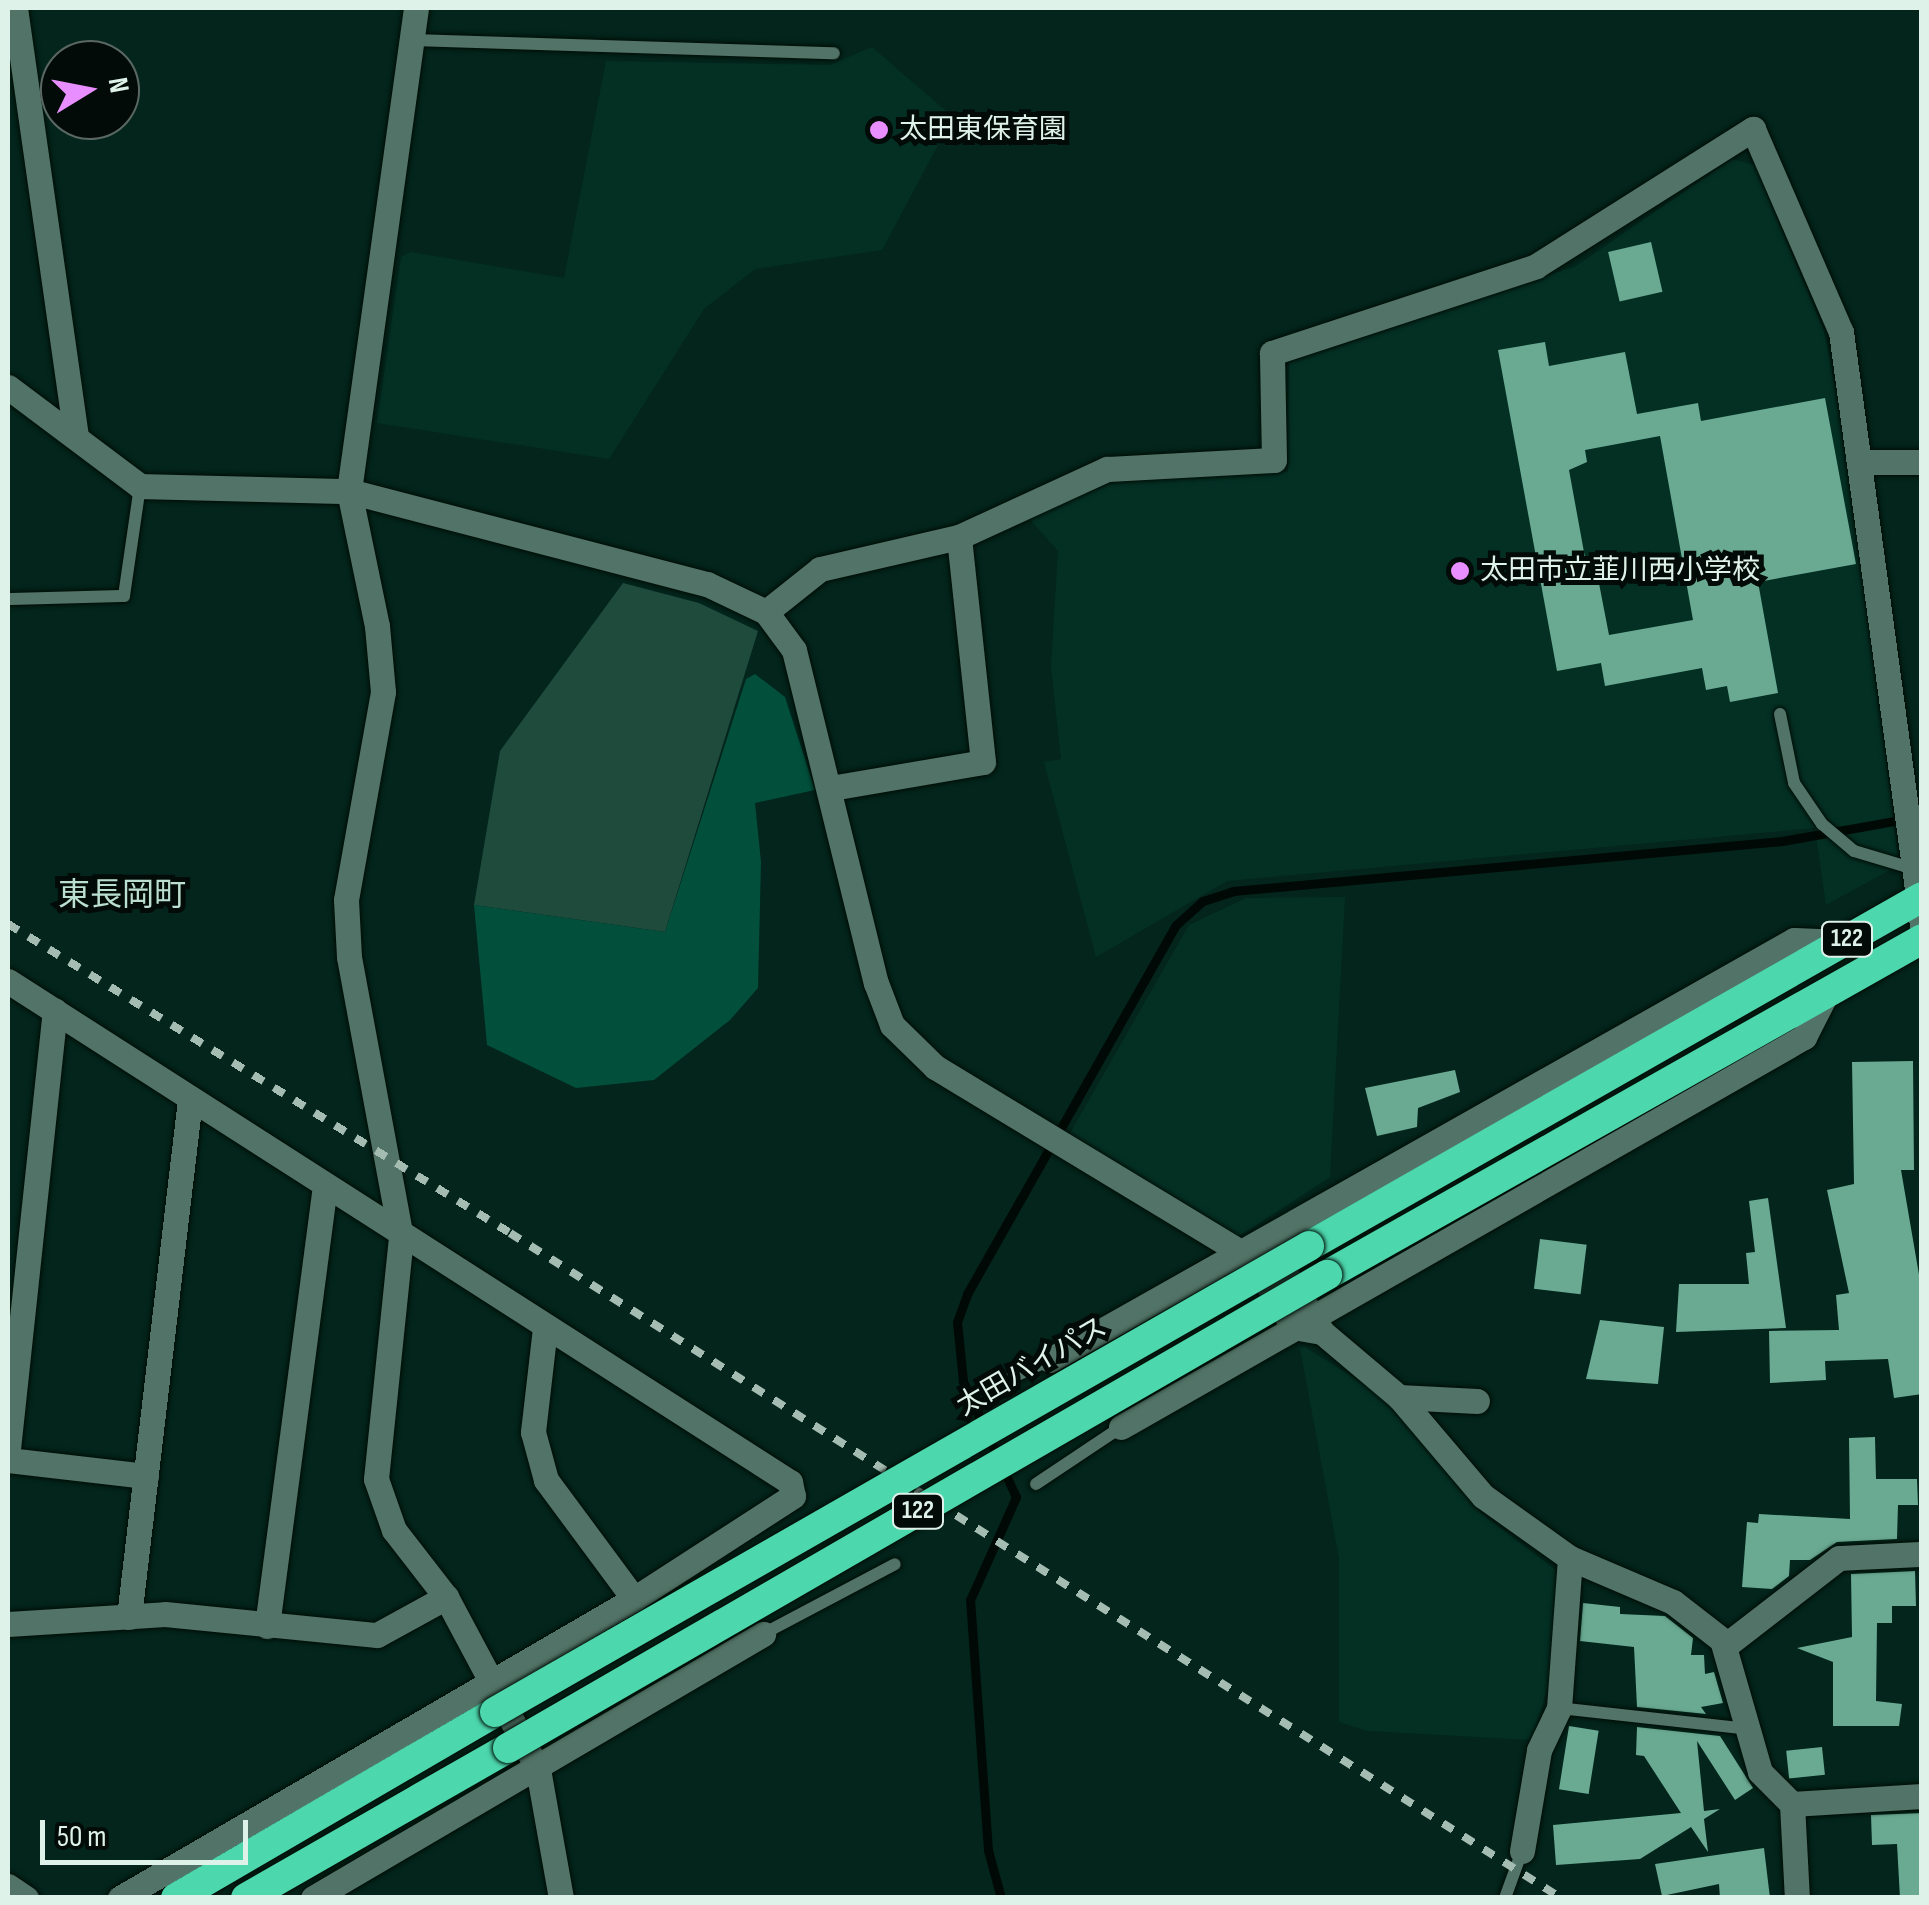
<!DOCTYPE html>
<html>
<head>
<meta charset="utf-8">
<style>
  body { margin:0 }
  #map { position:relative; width:1929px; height:1905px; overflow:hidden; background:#03251b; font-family:"Sofia Sans Condensed","Noto Sans JP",sans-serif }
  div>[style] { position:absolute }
  .built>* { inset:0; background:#043024 }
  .green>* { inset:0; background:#1f4b3d }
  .forest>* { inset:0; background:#024f3c }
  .stream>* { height:9px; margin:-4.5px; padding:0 4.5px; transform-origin:4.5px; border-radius:4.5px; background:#000905 }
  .building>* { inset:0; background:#6aaa93; transform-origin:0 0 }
  .roads { filter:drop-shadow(0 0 2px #000d06) drop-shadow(0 0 2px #000d06) }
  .lane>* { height:12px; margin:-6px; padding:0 6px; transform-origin:6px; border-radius:6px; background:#527367 }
  .street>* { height:25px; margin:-12.5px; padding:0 12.5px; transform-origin:12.5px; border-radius:12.5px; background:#527367 }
  .highway>* { height:30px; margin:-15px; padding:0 15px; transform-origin:15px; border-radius:15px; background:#4cd7ad }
  .rail>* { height:8px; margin-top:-4px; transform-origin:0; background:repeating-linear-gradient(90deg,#a5bcb3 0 12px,transparent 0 24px) }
  .bridges { filter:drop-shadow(0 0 2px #000d06) drop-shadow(0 0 2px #000d06) }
  .highway-bridge>* { height:30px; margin:-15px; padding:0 15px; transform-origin:15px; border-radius:15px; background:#4cd7ad }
  .dots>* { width:28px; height:28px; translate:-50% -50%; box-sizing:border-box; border:5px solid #020b07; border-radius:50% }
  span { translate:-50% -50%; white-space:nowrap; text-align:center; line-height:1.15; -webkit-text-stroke:10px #020b07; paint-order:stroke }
  .shield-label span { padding:2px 8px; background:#020b07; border:2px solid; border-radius:8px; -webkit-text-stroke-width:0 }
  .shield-label { font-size:25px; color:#dff2ea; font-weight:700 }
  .poi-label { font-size:28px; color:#dff2ea }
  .left { translate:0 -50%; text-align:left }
  .street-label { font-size:28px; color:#dff2ea }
  .quarter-label { font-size:32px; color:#badfd0 }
  .frame { position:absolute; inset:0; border:10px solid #dff2ea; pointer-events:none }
  .north { position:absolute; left:40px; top:40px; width:100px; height:100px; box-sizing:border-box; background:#020b07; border:2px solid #5a6762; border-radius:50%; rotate:80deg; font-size:28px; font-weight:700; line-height:40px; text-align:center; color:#dff2ea }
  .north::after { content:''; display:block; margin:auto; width:35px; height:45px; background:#e88eff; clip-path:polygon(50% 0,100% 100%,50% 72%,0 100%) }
  .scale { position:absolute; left:40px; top:1820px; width:208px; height:45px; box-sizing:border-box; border:5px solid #dff2ea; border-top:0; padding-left:12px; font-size:30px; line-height:35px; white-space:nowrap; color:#dff2ea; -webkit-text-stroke:8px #020b07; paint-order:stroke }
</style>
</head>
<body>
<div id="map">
  <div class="built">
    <div style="clip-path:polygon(872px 47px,953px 117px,882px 250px,755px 269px,704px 309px,609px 459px,377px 423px,401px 257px,411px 252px,564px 278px,606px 61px,830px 65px)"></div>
    <div style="clip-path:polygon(1732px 159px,1755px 165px,1824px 331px,1850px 464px,1899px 865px,1826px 905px,1815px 828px,1227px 881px,1096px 957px,1044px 762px,1061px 759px,1051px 666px,1058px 551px,1027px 516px,1110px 482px,1288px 472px,1289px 362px,1576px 266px)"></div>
    <div style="clip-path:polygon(1345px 897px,1330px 1177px,1238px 1237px,1066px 1140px,1189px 925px,1246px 898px)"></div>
    <div style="clip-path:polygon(1305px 1347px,1378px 1393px,1483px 1515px,1557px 1571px,1552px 1673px,1532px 1740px,1368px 1731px,1339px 1722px,1339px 1558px,1300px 1348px)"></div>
  </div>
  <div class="green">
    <div style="clip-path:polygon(623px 583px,699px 603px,758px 631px,665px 932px,474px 905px,500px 751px)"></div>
  </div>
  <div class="forest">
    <div style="clip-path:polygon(755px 674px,785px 697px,815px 790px,755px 803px,761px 862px,758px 988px,730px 1020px,654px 1080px,576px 1088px,487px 1045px,474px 905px,665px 932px,746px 679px)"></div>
  </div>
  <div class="stream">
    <div style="left:1001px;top:1898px;width:50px;rotate:-105.2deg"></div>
    <div style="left:988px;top:1850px;width:251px;rotate:-94.1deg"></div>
    <div style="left:970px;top:1600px;width:113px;rotate:-65.9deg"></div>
    <div style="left:1016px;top:1497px;width:128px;rotate:-114.6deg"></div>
    <div style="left:963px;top:1381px;width:59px;rotate:-95.8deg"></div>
    <div style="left:957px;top:1322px;width:30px;rotate:-70deg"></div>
    <div style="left:967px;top:1294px;width:424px;rotate:-60.5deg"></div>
    <div style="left:1176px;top:925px;width:36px;rotate:-42deg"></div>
    <div style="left:1203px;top:901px;width:32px;rotate:-18deg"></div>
    <div style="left:1233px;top:891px;width:551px;rotate:-5.2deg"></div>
    <div style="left:1782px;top:841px;width:142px;rotate:-10.1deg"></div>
  </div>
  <div class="building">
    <div style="left:1651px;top:242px;width:51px;height:44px;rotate:77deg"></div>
    <div style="clip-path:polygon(evenodd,1545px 342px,1549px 366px,1625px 352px,1637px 414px,1698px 403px,1701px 421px,1825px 398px,1856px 564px,1758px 582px,1778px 693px,1730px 702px,1727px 686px,1706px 690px,1702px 668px,1605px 686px,1601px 663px,1557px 671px,1498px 350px,1545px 342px,1660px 436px,1693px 620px,1609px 635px,1597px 573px,1588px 574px,1569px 470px,1587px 462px,1585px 450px,1660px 436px)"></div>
    <div style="clip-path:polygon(1913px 1061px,1914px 1170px,1901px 1170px,1922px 1292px,1922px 1394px,1894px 1398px,1888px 1359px,1825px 1361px,1826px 1380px,1770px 1383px,1769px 1331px,1839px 1330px,1836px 1295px,1849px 1293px,1827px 1190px,1854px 1184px,1852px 1062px)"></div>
    <div style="clip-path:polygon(1455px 1070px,1460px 1092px,1418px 1108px,1417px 1127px,1377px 1136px,1365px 1088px)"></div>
    <div style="clip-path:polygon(1768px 1198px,1786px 1328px,1676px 1332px,1679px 1284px,1749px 1284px,1746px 1253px,1755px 1252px,1749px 1201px)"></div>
    <div style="left:1540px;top:1239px;width:47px;height:50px;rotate:7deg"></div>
    <div style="clip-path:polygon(1600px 1320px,1664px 1327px,1658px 1384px,1586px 1379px)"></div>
    <div style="clip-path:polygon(1875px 1437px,1876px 1479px,1917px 1479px,1918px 1505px,1898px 1505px,1897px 1539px,1837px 1542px,1810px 1560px,1790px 1560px,1789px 1576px,1772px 1589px,1742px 1587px,1747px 1522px,1758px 1523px,1759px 1514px,1850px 1519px,1849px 1438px)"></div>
    <div style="clip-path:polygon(1915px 1571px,1916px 1606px,1892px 1606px,1892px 1623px,1877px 1623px,1876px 1701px,1902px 1704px,1899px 1726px,1833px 1726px,1833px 1662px,1797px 1648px,1852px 1637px,1851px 1574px)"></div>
    <div style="clip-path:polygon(1583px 1603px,1620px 1607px,1620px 1614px,1665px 1616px,1693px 1638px,1691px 1655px,1704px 1655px,1705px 1674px,1714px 1672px,1723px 1703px,1701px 1707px,1706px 1714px,1637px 1707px,1634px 1647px,1580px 1641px)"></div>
    <div style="left:1569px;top:1726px;width:30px;height:64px;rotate:9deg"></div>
    <div style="clip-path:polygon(1637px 1727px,1720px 1736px,1753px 1788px,1735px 1800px,1697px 1741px,1704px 1811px,1720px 1809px,1704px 1819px,1708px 1852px,1691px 1827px,1640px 1859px,1556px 1865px,1553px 1825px,1681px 1813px,1644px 1756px,1636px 1755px)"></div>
    <div style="left:1822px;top:1747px;width:28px;height:36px;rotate:84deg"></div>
    <div style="clip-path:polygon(1922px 1813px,1922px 1898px,1900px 1898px,1897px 1844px,1872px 1845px,1871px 1815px)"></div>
    <div style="clip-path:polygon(1764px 1848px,1770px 1898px,1720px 1898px,1719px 1884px,1662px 1896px,1655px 1864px)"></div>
  </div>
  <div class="roads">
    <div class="lane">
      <div style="left:411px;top:40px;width:423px;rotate:1.8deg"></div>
      <div style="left:8px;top:599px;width:116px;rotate:-1.5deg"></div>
      <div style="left:124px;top:596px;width:111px;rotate:-81.7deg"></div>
      <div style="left:1780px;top:714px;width:70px;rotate:78.5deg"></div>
      <div style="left:1794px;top:783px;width:50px;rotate:55.7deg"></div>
      <div style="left:1822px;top:824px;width:42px;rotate:40.2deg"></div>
      <div style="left:1854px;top:851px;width:63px;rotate:16.7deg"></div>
      <div style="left:987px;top:1389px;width:69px;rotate:-24.7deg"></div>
      <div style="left:1036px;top:1484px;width:102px;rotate:-33.8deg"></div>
      <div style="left:763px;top:1634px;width:149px;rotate:-27.9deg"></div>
      <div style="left:1559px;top:1708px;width:191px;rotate:6.3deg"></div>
      <div style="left:1505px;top:1898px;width:50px;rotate:-70.1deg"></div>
    </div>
    <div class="street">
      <div style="left:15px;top:8px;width:433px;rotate:81.9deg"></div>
      <div style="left:416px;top:8px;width:488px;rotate:97.9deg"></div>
      <div style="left:349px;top:491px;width:138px;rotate:78.3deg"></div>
      <div style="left:377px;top:626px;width:66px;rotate:84.8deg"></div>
      <div style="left:383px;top:692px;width:211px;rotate:100.1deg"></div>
      <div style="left:346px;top:900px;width:57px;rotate:87deg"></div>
      <div style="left:349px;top:957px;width:285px;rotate:79.5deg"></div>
      <div style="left:401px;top:1237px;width:243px;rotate:95.9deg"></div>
      <div style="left:376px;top:1479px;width:54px;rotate:70.6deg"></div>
      <div style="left:394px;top:1530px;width:85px;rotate:52.2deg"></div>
      <div style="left:446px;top:1597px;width:195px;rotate:61.9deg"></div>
      <div style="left:538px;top:1769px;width:131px;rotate:79.9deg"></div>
      <div style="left:8px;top:387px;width:165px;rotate:36.9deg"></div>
      <div style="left:140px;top:486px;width:209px;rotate:1.4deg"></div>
      <div style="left:349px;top:491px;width:370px;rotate:14.6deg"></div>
      <div style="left:707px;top:584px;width:65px;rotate:25.4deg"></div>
      <div style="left:766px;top:612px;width:47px;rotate:53.6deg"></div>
      <div style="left:794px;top:650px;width:343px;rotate:76.2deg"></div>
      <div style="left:876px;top:983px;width:45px;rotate:69.1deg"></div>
      <div style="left:892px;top:1025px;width:60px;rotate:44.3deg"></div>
      <div style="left:935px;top:1067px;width:371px;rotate:31.2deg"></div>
      <div style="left:1252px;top:1259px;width:79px;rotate:58.9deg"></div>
      <div style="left:1293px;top:1327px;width:29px;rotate:10deg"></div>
      <div style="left:1862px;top:462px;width:60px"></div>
      <div style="left:766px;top:612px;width:69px;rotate:-38.5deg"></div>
      <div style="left:820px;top:569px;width:143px;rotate:-13deg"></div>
      <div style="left:959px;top:537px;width:163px;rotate:-24.7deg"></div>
      <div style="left:1107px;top:469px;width:167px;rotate:-3.1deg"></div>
      <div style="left:1274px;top:460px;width:107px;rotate:-91.1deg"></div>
      <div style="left:1272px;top:353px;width:278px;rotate:-18.2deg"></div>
      <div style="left:1536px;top:266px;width:257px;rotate:-32.3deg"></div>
      <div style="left:1753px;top:129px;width:221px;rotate:66.6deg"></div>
      <div style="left:1841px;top:332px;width:599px;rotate:82.23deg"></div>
      <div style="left:831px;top:788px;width:154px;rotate:-9.7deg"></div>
      <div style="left:983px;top:762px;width:226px;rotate:-96.1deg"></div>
      <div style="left:8px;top:981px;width:929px;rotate:32.65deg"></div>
      <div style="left:790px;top:1482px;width:14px;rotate:78deg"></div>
      <div style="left:793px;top:1496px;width:189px;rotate:147.1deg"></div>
      <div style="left:634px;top:1599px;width:595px;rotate:149.81deg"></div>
      <div style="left:1241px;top:1253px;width:29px;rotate:-10deg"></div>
      <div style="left:1270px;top:1248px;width:99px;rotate:58.2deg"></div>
      <div style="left:1322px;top:1332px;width:101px;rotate:40.2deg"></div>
      <div style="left:1399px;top:1397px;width:130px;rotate:49.7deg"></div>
      <div style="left:1483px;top:1496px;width:107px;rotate:35.5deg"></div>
      <div style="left:1570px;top:1558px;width:112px;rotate:23.1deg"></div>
      <div style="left:1673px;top:1602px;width:62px;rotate:37.8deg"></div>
      <div style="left:1722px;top:1640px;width:137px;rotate:73.9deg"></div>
      <div style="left:1760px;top:1772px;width:45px;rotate:45deg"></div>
      <div style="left:1792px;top:1804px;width:94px;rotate:87deg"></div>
      <div style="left:545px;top:1328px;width:105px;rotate:96.6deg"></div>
      <div style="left:533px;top:1432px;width:50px;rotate:74.8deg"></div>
      <div style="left:546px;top:1480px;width:148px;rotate:53.5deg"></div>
      <div style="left:1050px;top:1360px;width:854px;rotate:-29.45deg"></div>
      <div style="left:1794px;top:940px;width:47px;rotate:2.4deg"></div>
      <div style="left:1399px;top:1397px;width:78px;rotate:2.9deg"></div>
      <div style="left:1121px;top:1427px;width:787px;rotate:-29.73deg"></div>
      <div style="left:1804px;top:1037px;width:51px;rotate:-62.9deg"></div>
      <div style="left:8px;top:1449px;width:441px;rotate:-83.9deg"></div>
      <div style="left:8px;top:1460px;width:139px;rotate:6.6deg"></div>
      <div style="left:129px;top:1617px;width:522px;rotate:-83.28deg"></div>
      <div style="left:8px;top:1624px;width:157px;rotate:-3.6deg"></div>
      <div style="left:165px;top:1614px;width:213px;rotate:5.7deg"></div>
      <div style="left:377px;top:1635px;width:79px;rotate:-28.8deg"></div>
      <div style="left:267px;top:1626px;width:443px;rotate:-82.5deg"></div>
      <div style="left:1725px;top:1646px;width:144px;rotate:-37.7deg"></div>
      <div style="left:1839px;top:1558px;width:83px;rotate:-2.8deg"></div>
      <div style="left:1792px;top:1804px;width:130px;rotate:-3.5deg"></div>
      <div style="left:1522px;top:1851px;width:102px;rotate:-80.4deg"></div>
      <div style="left:1539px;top:1750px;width:47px;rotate:-64.5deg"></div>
      <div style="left:1559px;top:1708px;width:150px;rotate:-85.8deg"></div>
      <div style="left:8px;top:1886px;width:22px;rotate:34deg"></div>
      <div style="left:313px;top:1898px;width:522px;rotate:-30.4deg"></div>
    </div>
    <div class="highway">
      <div style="left:1309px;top:1246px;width:705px;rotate:-29.65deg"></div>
      <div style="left:1327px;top:1275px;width:683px;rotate:-29.45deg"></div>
      <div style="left:176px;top:1898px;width:369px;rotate:-30.2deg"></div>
      <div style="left:246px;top:1898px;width:302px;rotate:-29.8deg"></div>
    </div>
  </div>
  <div class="rail">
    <div style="left:8px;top:924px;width:589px;rotate:31.61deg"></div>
    <div style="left:510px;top:1233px;width:1244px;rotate:32.32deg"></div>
  </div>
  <div class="bridges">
    <div class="highway-bridge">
      <div style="left:495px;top:1712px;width:938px;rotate:-29.79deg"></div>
      <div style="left:508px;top:1748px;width:946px;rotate:-30.01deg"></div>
    </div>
  </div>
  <div class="dots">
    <div style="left:879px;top:130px;background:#e88eff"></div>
    <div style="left:1460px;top:571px;background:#e88eff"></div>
  </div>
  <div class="shield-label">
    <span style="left:1847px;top:939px">122</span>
    <span style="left:918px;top:1511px">122</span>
  </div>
  <div class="poi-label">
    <span class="left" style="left:899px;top:130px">太田東保育園</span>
    <span class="left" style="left:1480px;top:571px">太田市立韮川西小学校</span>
  </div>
  <div class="street-label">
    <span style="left:1032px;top:1367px;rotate:-30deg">太田バイパス</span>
  </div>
  <div class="quarter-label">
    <span style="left:122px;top:896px">東長岡町</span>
  </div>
  <div class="frame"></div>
  <div class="north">N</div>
  <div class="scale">50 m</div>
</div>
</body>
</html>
